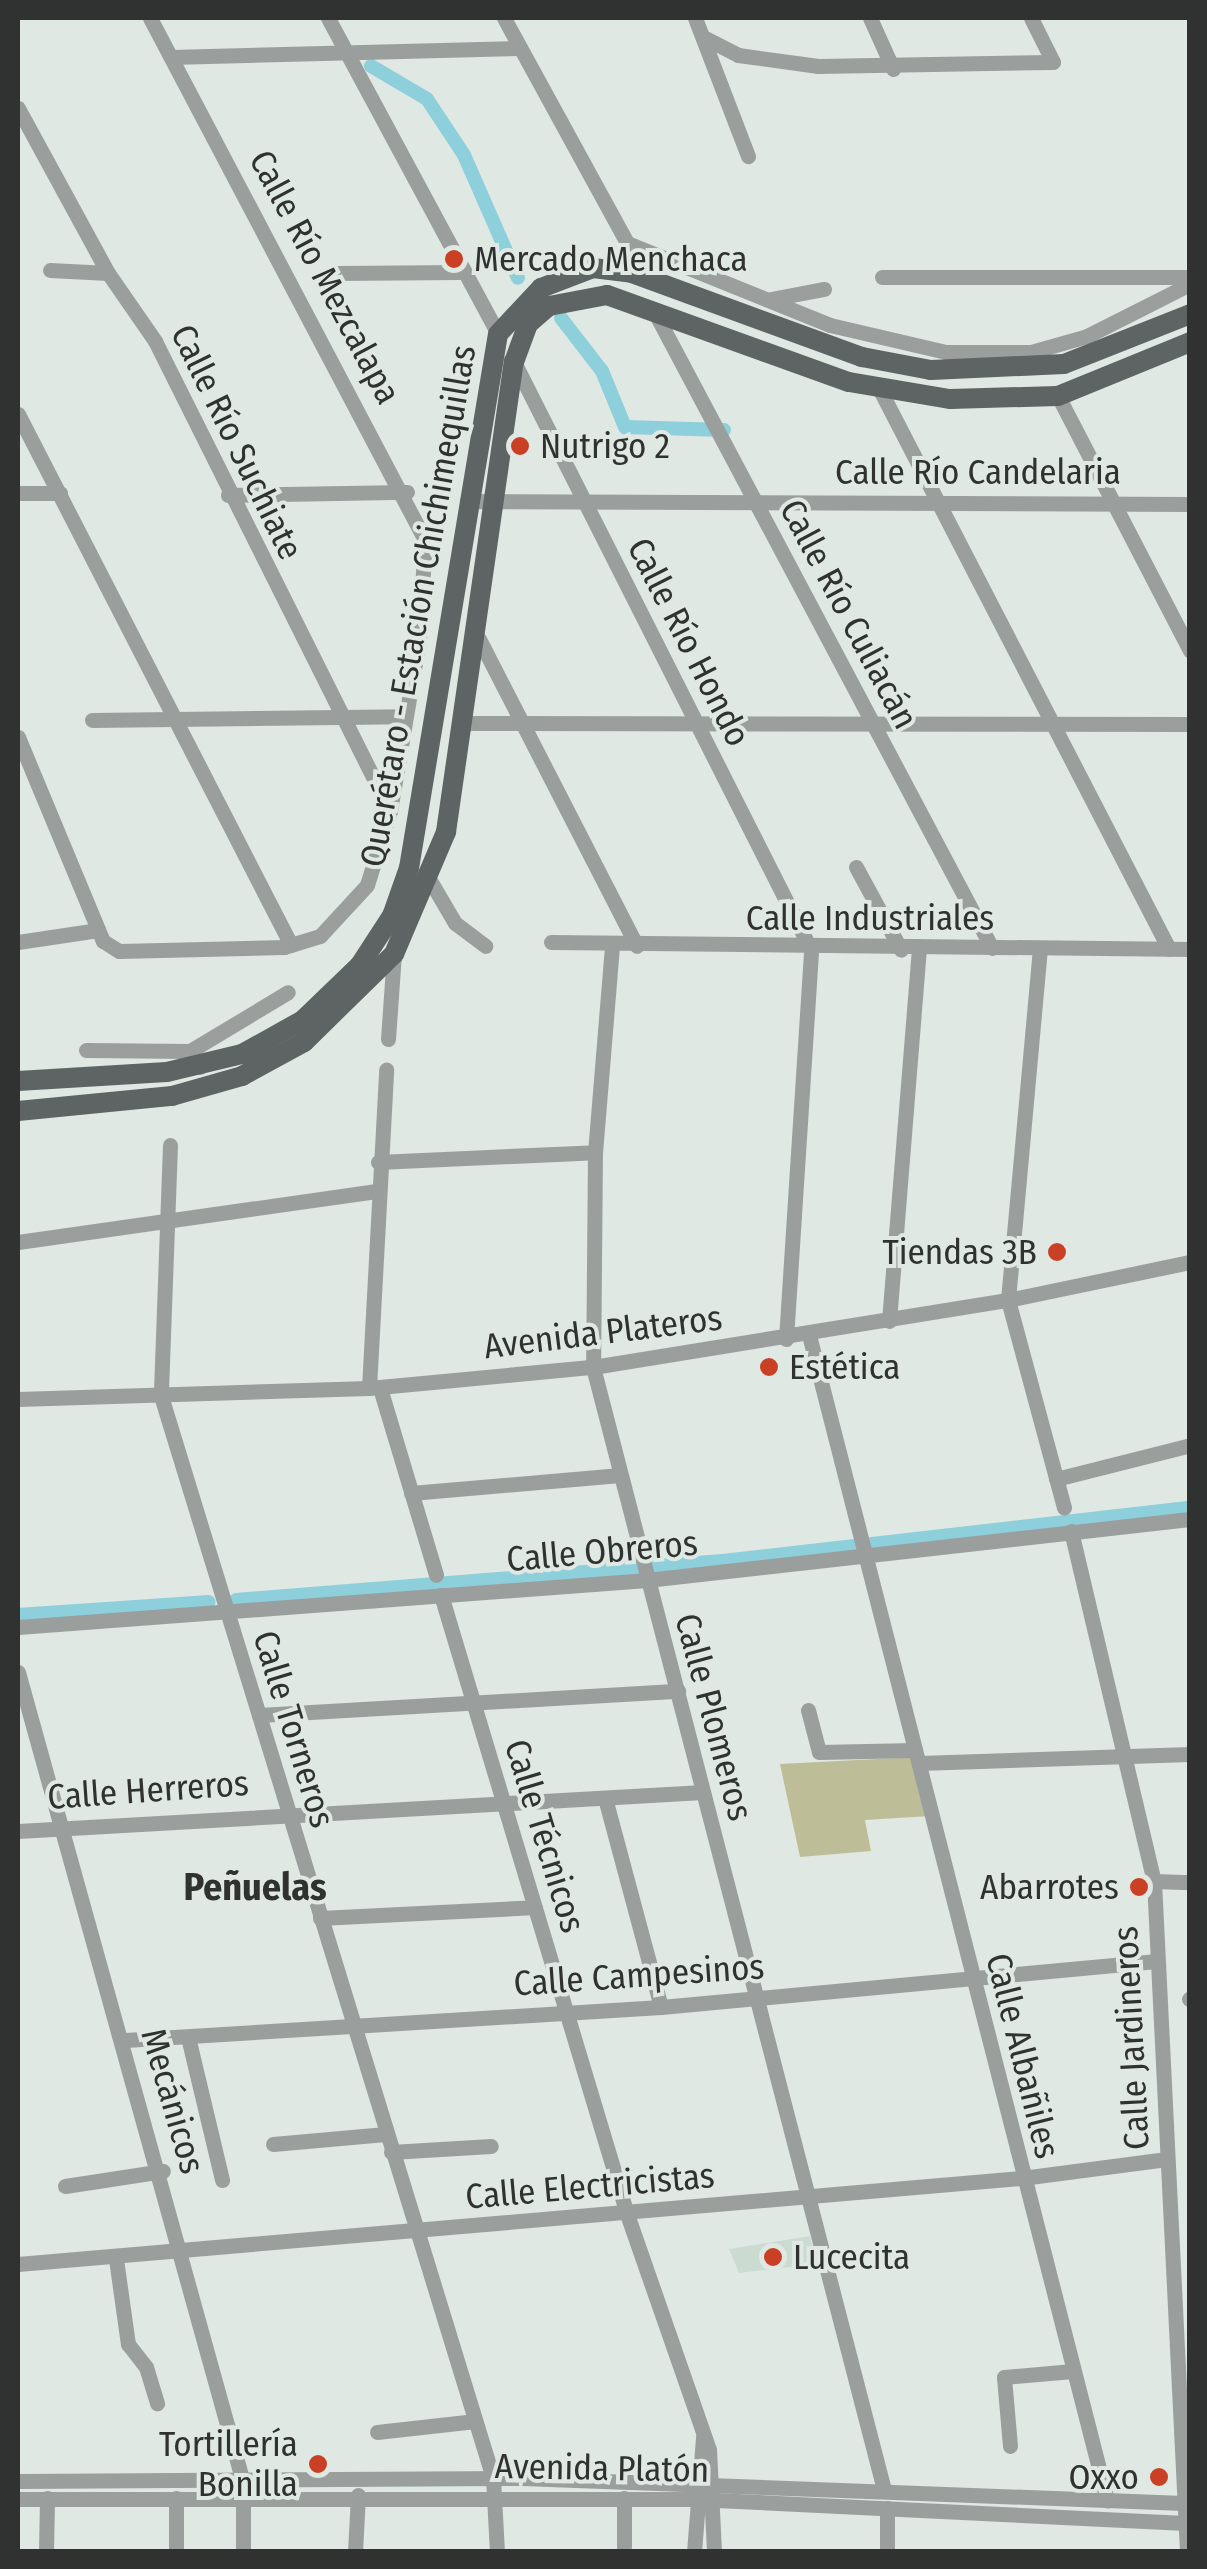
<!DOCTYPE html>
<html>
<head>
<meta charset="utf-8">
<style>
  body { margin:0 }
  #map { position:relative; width:1207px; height:2569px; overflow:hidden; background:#e0e8e3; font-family:"Fira Sans Condensed",sans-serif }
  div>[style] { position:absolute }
  .built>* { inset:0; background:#ccdbd2 }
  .green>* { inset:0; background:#bdbe97 }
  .canal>* { height:14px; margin:-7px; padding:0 7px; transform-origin:7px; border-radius:7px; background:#8dcfdb }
  .minor>* { height:15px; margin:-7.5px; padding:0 7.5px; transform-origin:7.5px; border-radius:7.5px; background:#9a9f9e }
  .major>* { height:20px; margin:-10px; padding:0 10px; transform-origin:10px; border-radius:10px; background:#5d6463 }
  .dots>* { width:28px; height:28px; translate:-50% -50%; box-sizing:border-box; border:5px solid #e0e8e3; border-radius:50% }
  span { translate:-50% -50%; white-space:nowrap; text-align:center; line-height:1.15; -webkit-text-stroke:8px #e0e8e3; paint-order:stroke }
  .poi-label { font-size:35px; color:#2f3230 }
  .left { translate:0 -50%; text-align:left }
  .right { translate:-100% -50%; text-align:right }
  .street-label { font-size:35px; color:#2f3230 }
  .neighbourhood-label { font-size:38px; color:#2f3230; font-weight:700 }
  .frame { position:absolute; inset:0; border:20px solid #2f3230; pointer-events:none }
</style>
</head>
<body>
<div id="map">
  <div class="built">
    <div style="clip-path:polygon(810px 2236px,817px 2264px,739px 2273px,729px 2249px)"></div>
  </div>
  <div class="green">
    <div style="clip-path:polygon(916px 1757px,931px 1816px,865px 1820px,871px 1851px,800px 1857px,780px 1764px)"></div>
  </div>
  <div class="canal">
    <div style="left:371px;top:66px;width:65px;rotate:30.5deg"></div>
    <div style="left:427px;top:99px;width:67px;rotate:56.5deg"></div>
    <div style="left:464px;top:155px;width:134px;rotate:66.3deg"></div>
    <div style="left:561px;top:318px;width:67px;rotate:52.3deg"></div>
    <div style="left:602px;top:371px;width:61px;rotate:67.7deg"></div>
    <div style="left:625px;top:427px;width:99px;rotate:1.7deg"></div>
    <div style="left:236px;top:1600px;width:497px;rotate:-4.6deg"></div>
    <div style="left:731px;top:1560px;width:462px;rotate:-6.5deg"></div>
    <div style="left:18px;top:1615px;width:191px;rotate:-3.9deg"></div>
  </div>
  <div class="minor">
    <div style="left:328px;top:18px;width:359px;rotate:61.7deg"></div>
    <div style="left:504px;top:18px;width:256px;rotate:61.3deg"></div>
    <div style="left:627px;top:243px;width:219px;rotate:22deg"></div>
    <div style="left:830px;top:325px;width:119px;rotate:13.1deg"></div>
    <div style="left:946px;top:352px;width:85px"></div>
    <div style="left:1031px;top:352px;width:58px;rotate:-15.9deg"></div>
    <div style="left:1087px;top:336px;width:115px;rotate:-26.8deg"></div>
    <div style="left:695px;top:18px;width:148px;rotate:69deg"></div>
    <div style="left:870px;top:18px;width:56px;rotate:65.7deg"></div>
    <div style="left:703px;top:37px;width:39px;rotate:27deg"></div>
    <div style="left:738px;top:55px;width:81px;rotate:7.8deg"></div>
    <div style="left:818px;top:66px;width:235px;rotate:-1deg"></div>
    <div style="left:1053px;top:62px;width:49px;rotate:-116.6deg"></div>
    <div style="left:171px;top:57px;width:348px;rotate:-1.5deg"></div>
    <div style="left:18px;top:108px;width:188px;rotate:61.4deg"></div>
    <div style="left:108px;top:273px;width:83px;rotate:55.3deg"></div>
    <div style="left:155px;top:341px;width:525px;rotate:63.43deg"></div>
    <div style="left:50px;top:270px;width:58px;rotate:3deg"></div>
    <div style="left:335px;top:273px;width:125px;rotate:-0.5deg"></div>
    <div style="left:882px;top:277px;width:308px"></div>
    <div style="left:771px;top:299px;width:54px;rotate:-10.7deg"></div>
    <div style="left:654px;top:311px;width:721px;rotate:62.05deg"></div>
    <div style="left:514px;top:362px;width:659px;rotate:63.2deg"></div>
    <div style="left:880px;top:390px;width:629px;rotate:62.66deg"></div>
    <div style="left:1058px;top:396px;width:287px;rotate:62.6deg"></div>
    <div style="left:18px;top:414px;width:597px;rotate:62.79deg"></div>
    <div style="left:18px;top:493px;width:42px"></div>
    <div style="left:228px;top:495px;width:179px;rotate:-1deg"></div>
    <div style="left:467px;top:501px;width:723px;rotate:0.24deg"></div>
    <div style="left:479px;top:639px;width:345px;rotate:62.8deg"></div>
    <div style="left:92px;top:720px;width:313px;rotate:-0.7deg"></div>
    <div style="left:466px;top:723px;width:724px;rotate:0.08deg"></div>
    <div style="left:18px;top:737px;width:221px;rotate:67.4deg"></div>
    <div style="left:103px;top:941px;width:19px;rotate:32deg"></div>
    <div style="left:119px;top:951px;width:165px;rotate:-1.4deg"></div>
    <div style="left:284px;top:947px;width:38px;rotate:-17deg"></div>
    <div style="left:320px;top:936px;width:69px;rotate:-47.3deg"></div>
    <div style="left:367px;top:885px;width:77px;rotate:-72.7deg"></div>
    <div style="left:390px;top:811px;width:173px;rotate:-80.4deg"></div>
    <div style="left:419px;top:640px;width:100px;rotate:-86.6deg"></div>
    <div style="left:425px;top:540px;width:590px;rotate:-117.78deg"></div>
    <div style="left:856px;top:867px;width:94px;rotate:61.5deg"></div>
    <div style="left:428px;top:877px;width:53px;rotate:59.6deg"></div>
    <div style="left:455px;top:923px;width:38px;rotate:37deg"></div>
    <div style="left:18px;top:942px;width:81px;rotate:-8.5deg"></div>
    <div style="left:551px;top:942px;width:639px;rotate:0.63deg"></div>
    <div style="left:612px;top:946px;width:207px;rotate:94.7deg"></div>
    <div style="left:595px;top:1152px;width:215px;rotate:90.5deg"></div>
    <div style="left:593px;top:1367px;width:1160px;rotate:75.47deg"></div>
    <div style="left:1040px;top:948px;width:353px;rotate:95.2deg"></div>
    <div style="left:1008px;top:1300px;width:215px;rotate:74.9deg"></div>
    <div style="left:388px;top:1039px;width:85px;rotate:-86deg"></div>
    <div style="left:86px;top:1050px;width:104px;rotate:0.6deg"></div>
    <div style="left:200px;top:1067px;width:19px;rotate:-122deg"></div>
    <div style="left:190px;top:1051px;width:114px;rotate:-31deg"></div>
    <div style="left:170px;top:1145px;width:251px;rotate:92.1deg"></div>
    <div style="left:161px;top:1396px;width:1132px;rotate:72.94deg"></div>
    <div style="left:493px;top:2478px;width:74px;rotate:86.9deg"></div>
    <div style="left:378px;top:1162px;width:217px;rotate:-2.6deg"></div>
    <div style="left:18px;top:1242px;width:362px;rotate:-8.1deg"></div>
    <div style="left:889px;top:1321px;width:372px;rotate:-85.4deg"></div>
    <div style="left:809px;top:1335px;width:1203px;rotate:75.65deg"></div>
    <div style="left:786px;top:1339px;width:390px;rotate:-86.3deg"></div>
    <div style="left:369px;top:1388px;width:319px;rotate:-86.9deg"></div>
    <div style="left:380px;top:1388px;width:195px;rotate:73.3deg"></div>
    <div style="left:18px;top:1399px;width:351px;rotate:-1.8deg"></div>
    <div style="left:369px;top:1388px;width:225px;rotate:-5.4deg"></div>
    <div style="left:593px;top:1367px;width:420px;rotate:-9.2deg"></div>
    <div style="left:1008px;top:1300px;width:186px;rotate:-11.8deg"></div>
    <div style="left:1056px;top:1479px;width:138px;rotate:-14.2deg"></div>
    <div style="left:411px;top:1493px;width:210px;rotate:-4.9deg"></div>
    <div style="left:1071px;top:1531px;width:360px;rotate:76.7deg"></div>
    <div style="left:1154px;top:1881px;width:672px;rotate:87.18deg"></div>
    <div style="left:441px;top:1595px;width:646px;rotate:73.28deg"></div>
    <div style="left:627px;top:2214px;width:249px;rotate:70.8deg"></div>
    <div style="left:709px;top:2449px;width:103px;rotate:87.2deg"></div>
    <div style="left:18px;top:1627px;width:631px;rotate:-4.27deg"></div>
    <div style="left:647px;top:1580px;width:546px;rotate:-6.41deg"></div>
    <div style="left:18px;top:1672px;width:841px;rotate:74.48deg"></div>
    <div style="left:243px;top:2482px;width:70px;rotate:90deg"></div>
    <div style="left:808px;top:1710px;width:43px;rotate:75.3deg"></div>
    <div style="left:819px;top:1752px;width:96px;rotate:-1.2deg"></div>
    <div style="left:259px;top:1715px;width:420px;rotate:-3.3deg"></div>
    <div style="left:919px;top:1763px;width:271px;rotate:-1.9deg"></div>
    <div style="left:605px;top:1798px;width:216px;rotate:75deg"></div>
    <div style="left:18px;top:1831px;width:686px;rotate:-3.26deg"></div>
    <div style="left:1154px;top:1881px;width:36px;rotate:2deg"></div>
    <div style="left:320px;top:1918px;width:215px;rotate:-2.9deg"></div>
    <div style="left:1189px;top:1999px;width:1px;rotate:-45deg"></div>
    <div style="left:188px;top:2037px;width:147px;rotate:76.6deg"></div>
    <div style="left:125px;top:2040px;width:537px;rotate:-3.52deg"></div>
    <div style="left:661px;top:2007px;width:498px;rotate:-5.3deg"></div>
    <div style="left:273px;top:2144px;width:113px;rotate:-5.1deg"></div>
    <div style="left:391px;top:2152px;width:100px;rotate:-3.4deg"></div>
    <div style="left:65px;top:2186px;width:99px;rotate:-8.7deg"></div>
    <div style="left:116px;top:2259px;width:86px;rotate:82deg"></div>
    <div style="left:128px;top:2344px;width:29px;rotate:52deg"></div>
    <div style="left:146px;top:2367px;width:38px;rotate:73deg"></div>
    <div style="left:18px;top:2264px;width:1008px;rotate:-4.9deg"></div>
    <div style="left:1022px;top:2178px;width:146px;rotate:-7.5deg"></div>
    <div style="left:377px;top:2432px;width:99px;rotate:-6.4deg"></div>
    <div style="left:1010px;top:2446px;width:69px;rotate:-95deg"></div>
    <div style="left:1004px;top:2377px;width:69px;rotate:-5deg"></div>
    <div style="left:18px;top:2481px;width:504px;rotate:-0.34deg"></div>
    <div style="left:522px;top:2478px;width:662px;rotate:2.16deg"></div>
    <div style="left:18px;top:2499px;width:677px"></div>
    <div style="left:695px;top:2499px;width:491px;rotate:2.8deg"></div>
    <div style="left:887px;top:2508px;width:44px;rotate:90deg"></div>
    <div style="left:624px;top:2547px;width:49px;rotate:-90deg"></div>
    <div style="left:46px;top:2552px;width:54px;rotate:-88.9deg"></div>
    <div style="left:176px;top:2552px;width:54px;rotate:-90deg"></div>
    <div style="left:355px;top:2552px;width:57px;rotate:-87deg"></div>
    <div style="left:694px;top:2552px;width:115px;rotate:-85.5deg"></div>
  </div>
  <div class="major">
    <div style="left:18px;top:1081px;width:149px;rotate:-3.5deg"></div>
    <div style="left:167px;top:1072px;width:77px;rotate:-13.5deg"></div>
    <div style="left:242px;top:1054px;width:70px;rotate:-29.1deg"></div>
    <div style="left:303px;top:1020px;width:79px;rotate:-44deg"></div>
    <div style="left:360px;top:965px;width:59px;rotate:-56.9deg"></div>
    <div style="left:392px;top:916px;width:51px;rotate:-70.5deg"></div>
    <div style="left:409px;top:868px;width:541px;rotate:-80.54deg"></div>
    <div style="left:498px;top:334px;width:63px;rotate:-46.9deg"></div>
    <div style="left:541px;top:288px;width:56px;rotate:-21deg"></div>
    <div style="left:593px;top:268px;width:39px;rotate:7deg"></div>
    <div style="left:632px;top:273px;width:245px;rotate:20.1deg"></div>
    <div style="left:862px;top:357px;width:70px;rotate:10.7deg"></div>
    <div style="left:931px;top:370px;width:133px;rotate:-2.6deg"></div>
    <div style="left:1064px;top:364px;width:136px;rotate:-21.6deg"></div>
    <div style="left:18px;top:1111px;width:155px;rotate:-5.6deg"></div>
    <div style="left:172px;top:1096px;width:73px;rotate:-15.9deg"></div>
    <div style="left:242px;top:1076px;width:71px;rotate:-28.7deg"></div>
    <div style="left:304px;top:1042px;width:126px;rotate:-44.4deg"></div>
    <div style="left:394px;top:954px;width:133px;rotate:-66.9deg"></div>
    <div style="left:446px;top:832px;width:475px;rotate:-81.8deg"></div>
    <div style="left:514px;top:362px;width:40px;rotate:-69.8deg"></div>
    <div style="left:528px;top:324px;width:28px;rotate:-41deg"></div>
    <div style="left:549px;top:306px;width:59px;rotate:-10.7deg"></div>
    <div style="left:607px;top:295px;width:257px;rotate:19.8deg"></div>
    <div style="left:849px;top:382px;width:102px;rotate:9.6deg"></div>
    <div style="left:950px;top:399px;width:108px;rotate:-1.6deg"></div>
    <div style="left:1058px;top:396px;width:143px;rotate:-22.2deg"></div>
  </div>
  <div class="dots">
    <div style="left:454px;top:259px;background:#ca4025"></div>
    <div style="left:520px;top:446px;background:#ca4025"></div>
    <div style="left:1057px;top:1252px;background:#ca4025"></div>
    <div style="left:769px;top:1367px;background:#ca4025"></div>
    <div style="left:1139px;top:1887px;background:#ca4025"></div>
    <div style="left:773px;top:2257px;background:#ca4025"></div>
    <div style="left:318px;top:2464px;background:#ca4025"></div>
    <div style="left:1159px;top:2477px;background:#ca4025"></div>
  </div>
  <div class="poi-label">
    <span class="left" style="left:474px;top:259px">Mercado Menchaca</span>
    <span class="left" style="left:540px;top:446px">Nutrigo 2</span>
    <span class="right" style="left:1037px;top:1252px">Tiendas 3B</span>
    <span class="left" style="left:789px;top:1367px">Estética</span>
    <span class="right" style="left:1119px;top:1887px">Abarrotes</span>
    <span class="left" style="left:793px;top:2257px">Lucecita</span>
    <span class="right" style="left:298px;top:2464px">Tortillería<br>Bonilla</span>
    <span class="right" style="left:1139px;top:2477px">Oxxo</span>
  </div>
  <div class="street-label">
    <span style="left:325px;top:277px;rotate:62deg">Calle Río Mezcalapa</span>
    <span style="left:237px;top:442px;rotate:64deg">Calle Río Suchiate</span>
    <span style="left:978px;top:472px">Calle Río Candelaria</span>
    <span style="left:418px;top:606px;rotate:-80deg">Querétaro - Estación Chichimequillas</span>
    <span style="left:849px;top:614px;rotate:62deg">Calle Río Culiacán</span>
    <span style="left:689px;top:642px;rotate:63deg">Calle Río Hondo</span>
    <span style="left:870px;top:918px">Calle Industriales</span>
    <span style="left:603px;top:1332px;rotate:-7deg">Avenida Plateros</span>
    <span style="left:602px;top:1551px;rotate:-5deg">Calle Obreros</span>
    <span style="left:714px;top:1717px;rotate:75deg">Calle Plomeros</span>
    <span style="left:294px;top:1729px;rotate:73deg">Calle Torneros</span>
    <span style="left:148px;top:1790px;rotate:-4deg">Calle Herreros</span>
    <span style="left:545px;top:1836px;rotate:73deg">Calle Técnicos</span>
    <span style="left:639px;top:1975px;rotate:-4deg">Calle Campesinos</span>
    <span style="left:1131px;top:2038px;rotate:-93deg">Calle Jardineros</span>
    <span style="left:1023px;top:2056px;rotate:76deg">Calle Albañiles</span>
    <span style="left:173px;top:2101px;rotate:74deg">Mecánicos</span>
    <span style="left:590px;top:2186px;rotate:-5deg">Calle Electricistas</span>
    <span style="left:602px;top:2468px;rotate:1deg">Avenida Platón</span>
  </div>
  <div class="neighbourhood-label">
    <span style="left:255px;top:1888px">Peñuelas</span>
  </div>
  <div class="frame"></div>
</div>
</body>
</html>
